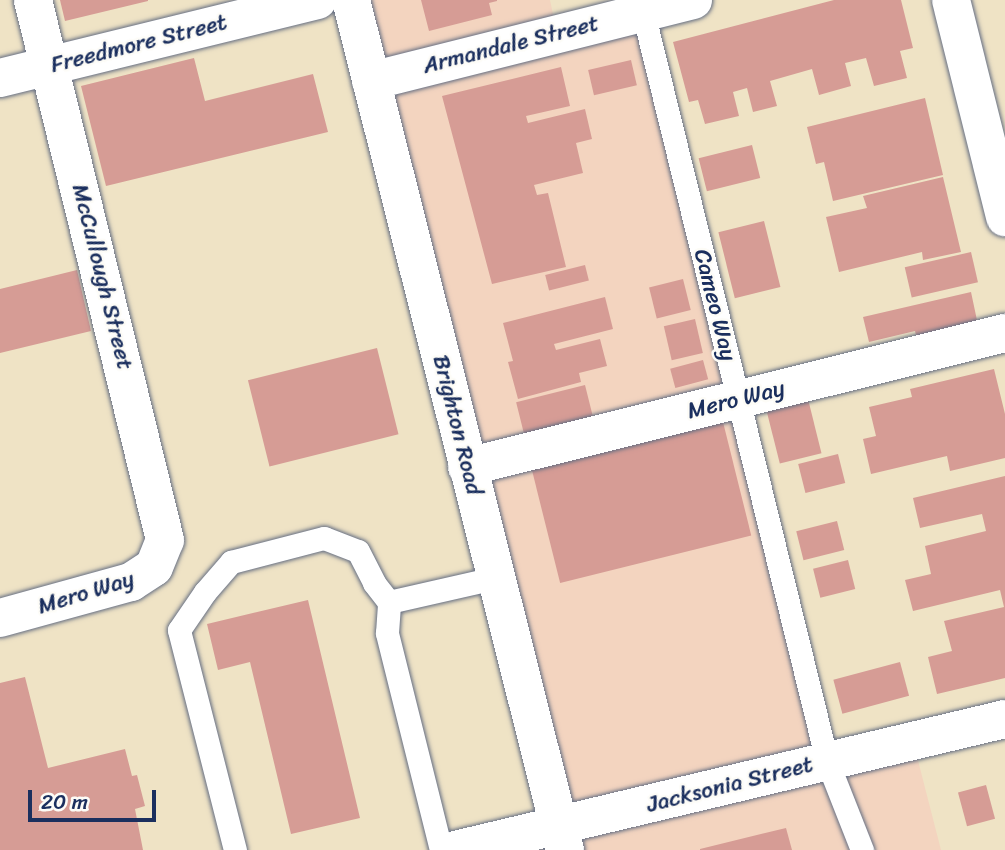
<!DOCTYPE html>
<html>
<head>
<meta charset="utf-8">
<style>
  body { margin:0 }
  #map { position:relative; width:1005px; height:850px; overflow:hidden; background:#efe3c5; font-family:Sriracha,sans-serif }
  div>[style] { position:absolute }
  .built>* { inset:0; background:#f3d4bf }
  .building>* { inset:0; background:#d69c95; transform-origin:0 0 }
  .roads { filter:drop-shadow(0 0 2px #656e82) drop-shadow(0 0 2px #656e82) }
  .lane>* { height:23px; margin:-11.5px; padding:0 11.5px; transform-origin:11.5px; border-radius:11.5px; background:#fff }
  .street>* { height:38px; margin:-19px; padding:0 19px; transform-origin:19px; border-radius:19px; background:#fff }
  .secondary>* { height:38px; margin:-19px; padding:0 19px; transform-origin:19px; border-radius:19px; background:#fff }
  span { translate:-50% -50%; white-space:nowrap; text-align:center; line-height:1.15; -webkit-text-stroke:5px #fdfcf7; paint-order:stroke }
  .street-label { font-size:23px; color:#1b2f5e }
  .scale { position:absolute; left:28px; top:790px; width:128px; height:32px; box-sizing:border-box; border:4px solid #1b2f5e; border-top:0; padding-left:9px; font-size:21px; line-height:24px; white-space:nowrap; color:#1b2f5e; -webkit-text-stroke:5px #fdfcf7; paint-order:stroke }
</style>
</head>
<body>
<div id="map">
  <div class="built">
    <div style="clip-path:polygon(351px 0,550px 0,557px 33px,643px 12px,827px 761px,913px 741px,941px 850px,455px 850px,558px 826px)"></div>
  </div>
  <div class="building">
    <div style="clip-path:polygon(60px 0,148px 0,148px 1px,65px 21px)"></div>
    <div style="clip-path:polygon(421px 0,497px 0,497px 1px,489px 3px,492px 15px,429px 31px)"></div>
    <div style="clip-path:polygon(834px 0,901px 0,913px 48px,900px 51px,907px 78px,874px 86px,866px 58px,845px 63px,851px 86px,819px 95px,812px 69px,770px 81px,777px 106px,753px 112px,747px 88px,733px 92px,739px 116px,705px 124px,698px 100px,689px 102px,673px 42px)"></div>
    <div style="clip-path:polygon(194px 58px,205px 101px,313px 74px,328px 132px,106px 186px,81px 86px)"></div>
    <div style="left:631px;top:60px;width:26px;height:44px;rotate:77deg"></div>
    <div style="clip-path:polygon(561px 67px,570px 106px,526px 116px,528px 123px,585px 109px,592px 139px,576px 143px,583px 173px,534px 185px,537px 195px,548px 193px,566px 267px,492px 284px,442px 96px)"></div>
    <div style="clip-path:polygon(925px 98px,943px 175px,833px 201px,824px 162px,816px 164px,807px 127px)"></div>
    <div style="left:752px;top:145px;width:34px;height:55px;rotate:76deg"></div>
    <div style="clip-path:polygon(943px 177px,961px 252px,923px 260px,922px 252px,839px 272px,826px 217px,867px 208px,863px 196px)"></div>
    <div style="left:764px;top:221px;width:68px;height:47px;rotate:76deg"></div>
    <div style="left:971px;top:252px;width:31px;height:68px;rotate:77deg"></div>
    <div style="left:585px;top:265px;width:16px;height:41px;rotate:76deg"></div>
    <div style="clip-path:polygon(77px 270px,91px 331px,0 353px,0 289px)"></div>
    <div style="left:683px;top:279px;width:32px;height:35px;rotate:76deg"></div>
    <div style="clip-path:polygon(971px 292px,978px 325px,917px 339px,915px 331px,869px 342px,863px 317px)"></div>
    <div style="clip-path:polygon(605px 297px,613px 329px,554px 344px,556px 350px,600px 339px,607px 366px,579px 373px,581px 382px,518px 399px,508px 362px,513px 361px,503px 323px)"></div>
    <div style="left:695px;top:319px;width:35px;height:32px;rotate:77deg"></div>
    <div style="left:377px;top:348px;width:89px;height:133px;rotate:76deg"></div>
    <div style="left:703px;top:360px;width:20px;height:34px;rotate:75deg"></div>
    <div style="clip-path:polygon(994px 369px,1005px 414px,1005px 458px,950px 471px,947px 456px,871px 474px,863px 439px,876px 436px,869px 407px,912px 397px,910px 389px)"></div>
    <div style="left:585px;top:385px;width:38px;height:71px;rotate:76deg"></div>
    <div style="left:807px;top:395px;width:60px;height:43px;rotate:76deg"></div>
    <div style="left:722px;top:418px;width:121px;height:197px;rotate:76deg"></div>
    <div style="left:838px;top:454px;width:30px;height:41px;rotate:76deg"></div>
    <div style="clip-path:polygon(1005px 476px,1005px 678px,937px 694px,928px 657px,952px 651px,944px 621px,1004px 607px,1000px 590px,913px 611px,905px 580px,931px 574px,925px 546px,986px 531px,982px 514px,920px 528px,913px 498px)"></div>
    <div style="left:837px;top:521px;width:30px;height:42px;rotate:76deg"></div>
    <div style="left:848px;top:560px;width:30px;height:36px;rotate:76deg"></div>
    <div style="clip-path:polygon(308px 600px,360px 818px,291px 834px,250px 662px,218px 670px,207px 624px)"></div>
    <div style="left:900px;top:662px;width:35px;height:69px;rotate:75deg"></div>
    <div style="clip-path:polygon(25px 677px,48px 768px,125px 749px,132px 776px,137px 775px,145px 806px,135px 809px,143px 850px,0 850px,0 683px)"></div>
    <div style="left:986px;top:785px;width:35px;height:29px;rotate:75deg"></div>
    <div style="clip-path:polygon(786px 828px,792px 850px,700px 850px,700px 849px)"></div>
  </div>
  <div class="roads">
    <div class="lane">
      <div style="left:643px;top:12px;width:771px;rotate:76.2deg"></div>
      <div style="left:827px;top:761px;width:96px;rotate:68.5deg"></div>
      <div style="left:235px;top:850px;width:227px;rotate:-104.3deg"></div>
      <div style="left:179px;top:630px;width:46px;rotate:-55.6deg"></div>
      <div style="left:205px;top:592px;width:40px;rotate:-49deg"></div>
      <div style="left:231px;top:562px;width:96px;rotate:-14.5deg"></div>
      <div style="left:324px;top:538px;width:36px;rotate:21deg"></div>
      <div style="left:358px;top:551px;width:36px;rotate:63deg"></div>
      <div style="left:374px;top:583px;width:24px;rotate:52deg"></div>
      <div style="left:441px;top:850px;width:224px;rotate:-104deg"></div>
      <div style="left:387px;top:633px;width:31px;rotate:-86deg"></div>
      <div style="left:389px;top:602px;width:109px;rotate:-12.8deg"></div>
    </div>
    <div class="street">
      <div style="left:951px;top:0;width:224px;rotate:76deg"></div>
      <div style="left:0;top:78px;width:327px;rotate:-13.8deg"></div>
      <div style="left:371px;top:81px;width:332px;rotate:-14.1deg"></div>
      <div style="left:467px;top:467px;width:554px;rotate:-13.99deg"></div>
      <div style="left:0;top:618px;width:136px;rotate:-15.4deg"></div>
      <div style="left:131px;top:582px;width:27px;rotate:-33deg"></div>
      <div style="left:154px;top:567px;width:29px;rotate:-68deg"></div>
      <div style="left:165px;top:540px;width:556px;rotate:-103.74deg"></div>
      <div style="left:455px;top:850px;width:565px;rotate:-13.4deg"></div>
    </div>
    <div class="secondary">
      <div style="left:351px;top:0;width:877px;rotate:75.87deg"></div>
    </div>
  </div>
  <div class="street-label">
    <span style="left:139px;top:44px;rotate:-14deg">Freedmore Street</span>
    <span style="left:511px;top:45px;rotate:-14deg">Armandale Street</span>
    <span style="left:102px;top:277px;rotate:76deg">McCullough Street</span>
    <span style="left:715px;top:305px;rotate:76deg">Cameo Way</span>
    <span style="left:736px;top:400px;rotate:-14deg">Mero Way</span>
    <span style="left:457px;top:425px;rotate:76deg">Brighton Road</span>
    <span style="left:86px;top:593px;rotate:-17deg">Mero Way</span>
    <span style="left:730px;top:785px;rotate:-14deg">Jacksonia Street</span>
  </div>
  <div class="scale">20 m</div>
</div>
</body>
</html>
